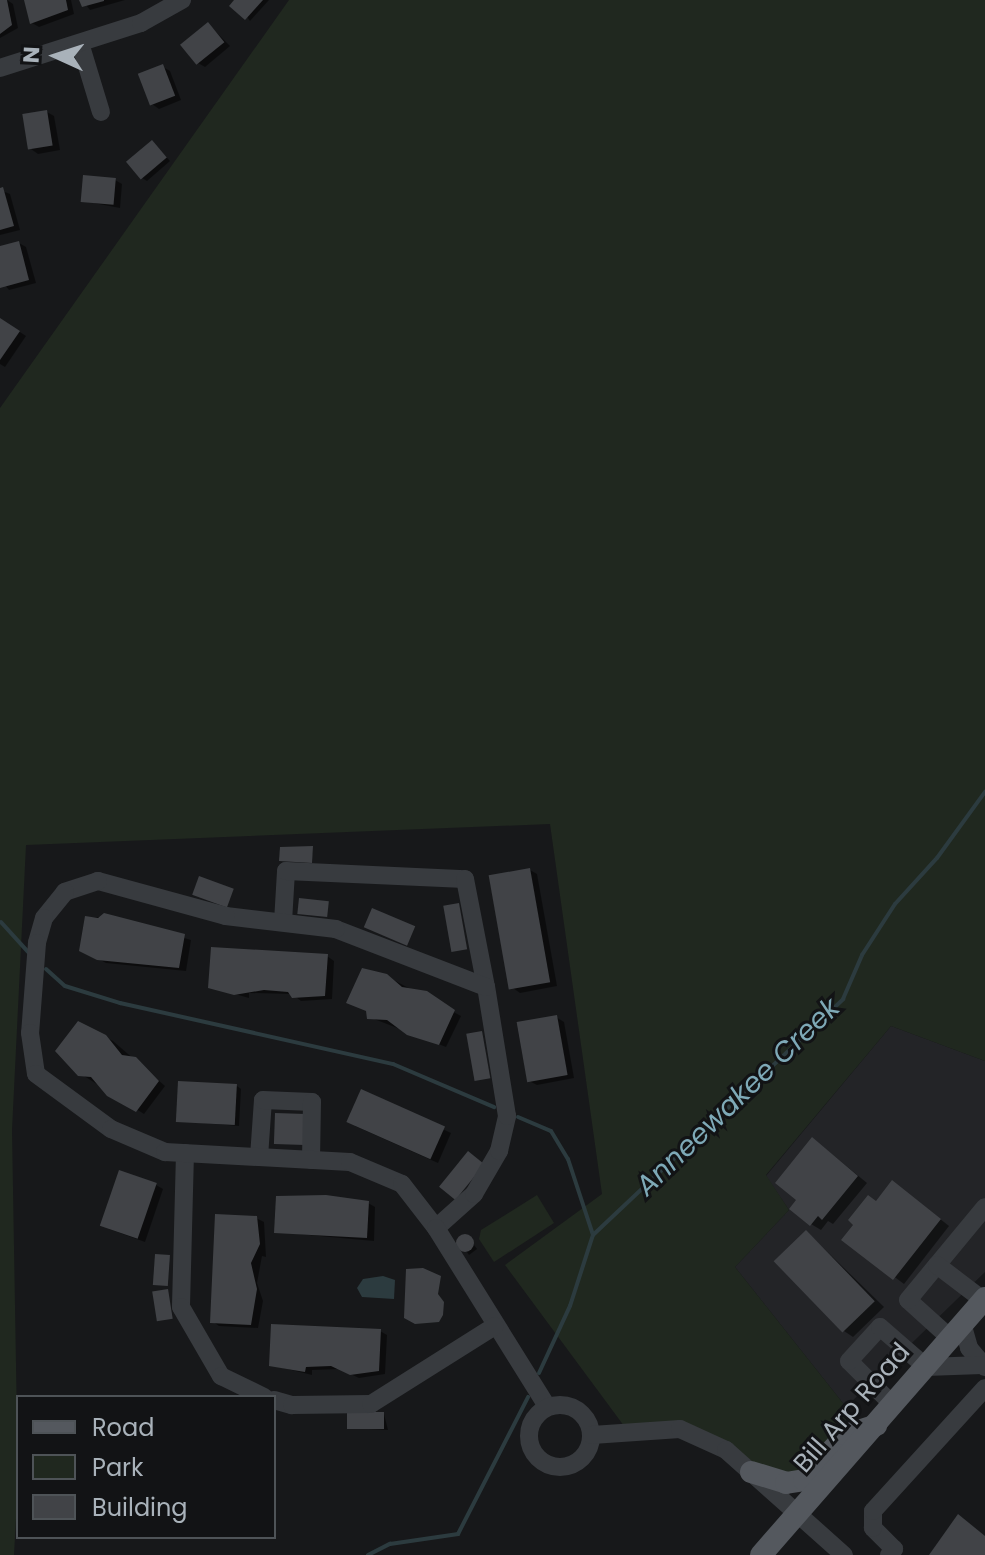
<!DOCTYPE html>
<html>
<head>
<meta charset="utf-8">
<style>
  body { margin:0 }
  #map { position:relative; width:985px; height:1555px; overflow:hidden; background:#17181a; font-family:Poppins,sans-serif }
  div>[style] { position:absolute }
  .built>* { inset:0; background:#232427 }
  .green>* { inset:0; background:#20281f }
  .water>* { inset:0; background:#2c3b3f }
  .shadow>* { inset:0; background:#0007 }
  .stream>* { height:4px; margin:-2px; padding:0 2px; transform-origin:2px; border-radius:2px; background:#2c3b3f }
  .building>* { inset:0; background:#414347; transform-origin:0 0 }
  .round { border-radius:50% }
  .minor>* { height:18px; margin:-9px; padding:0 9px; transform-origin:9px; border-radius:9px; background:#383b3f }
  .minor>.ring { margin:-9px; padding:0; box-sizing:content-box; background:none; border:18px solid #383b3f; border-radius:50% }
  .major>* { height:22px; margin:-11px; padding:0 11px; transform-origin:11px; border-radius:11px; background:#54585e }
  span { translate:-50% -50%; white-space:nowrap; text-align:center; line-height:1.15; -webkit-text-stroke:6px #121315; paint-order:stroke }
  .street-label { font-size:26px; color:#a9b2ba }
  .water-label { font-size:28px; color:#7ea9b7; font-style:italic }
  .legend { position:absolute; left:16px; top:1395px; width:260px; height:144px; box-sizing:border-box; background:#121315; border:2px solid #4e5357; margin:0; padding:10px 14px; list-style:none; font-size:24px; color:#a9b2ba }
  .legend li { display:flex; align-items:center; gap:16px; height:40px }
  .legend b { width:40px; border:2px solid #4e5357 }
  .north { position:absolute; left:16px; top:16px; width:80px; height:80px; -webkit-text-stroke:6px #121315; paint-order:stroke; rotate:273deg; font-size:22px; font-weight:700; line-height:32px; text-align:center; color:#a9b2ba }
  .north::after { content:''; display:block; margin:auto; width:28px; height:36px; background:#a9b2ba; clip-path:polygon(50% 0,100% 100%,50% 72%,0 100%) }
</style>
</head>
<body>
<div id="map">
  <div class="built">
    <div style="clip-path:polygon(891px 1026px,985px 1061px,985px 1272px,846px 1407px,735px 1267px,789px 1210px,766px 1176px)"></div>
  </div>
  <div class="green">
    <div style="clip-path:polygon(289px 0,985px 0,985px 1061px,891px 1026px,766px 1175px,789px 1210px,735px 1267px,846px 1407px,846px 1435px,786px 1483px,680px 1429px,627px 1430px,505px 1265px,602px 1194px,550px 824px,26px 845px,12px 1130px,18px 1482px,14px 1555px,0 1555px,0 408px)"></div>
    <div style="clip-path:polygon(537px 1195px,554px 1223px,494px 1262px,479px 1239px,481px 1230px)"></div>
  </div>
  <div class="water">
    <div style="clip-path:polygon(383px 1276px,395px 1280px,394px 1299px,362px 1297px,357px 1288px,363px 1279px)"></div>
  </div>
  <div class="shadow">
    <div style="clip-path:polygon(7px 0,13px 4px,18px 28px,0 38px,0 1px)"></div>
    <div style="clip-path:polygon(26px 0,71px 0,74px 14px,39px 27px,32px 23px)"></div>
    <div style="clip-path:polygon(82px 0,125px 0,90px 10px)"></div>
    <div style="clip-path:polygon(235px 0,269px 0,250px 21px)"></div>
    <div style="clip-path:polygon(209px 25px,230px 46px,205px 67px,198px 63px)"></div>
    <div style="clip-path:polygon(163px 67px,170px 71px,181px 100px,159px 109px,152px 104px)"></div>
    <div style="clip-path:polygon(47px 112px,54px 116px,60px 150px,38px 154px,31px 149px)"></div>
    <div style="clip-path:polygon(152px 142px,170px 161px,147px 181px,142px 178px)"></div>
    <div style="clip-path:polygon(115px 180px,122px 184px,120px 208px,83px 201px)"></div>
    <div style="clip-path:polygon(0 190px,10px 194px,20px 230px,0 235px)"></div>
    <div style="clip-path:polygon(19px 243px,26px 247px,36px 283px,9px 290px,0 279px,0 248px)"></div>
    <div style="clip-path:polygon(0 319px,26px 336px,5px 367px,0 364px)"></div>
    <div style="clip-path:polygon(530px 870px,537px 874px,557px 986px,520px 993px,513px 988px)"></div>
    <div style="clip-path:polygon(111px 916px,191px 940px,186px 971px,106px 963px,89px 954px,87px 918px)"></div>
    <div style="clip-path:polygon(327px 956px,334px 961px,332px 999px,301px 1001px,292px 994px,249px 993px,249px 998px,210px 987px)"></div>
    <div style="clip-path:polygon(386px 976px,461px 1016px,446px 1047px,369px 1017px)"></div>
    <div style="clip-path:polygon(556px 1017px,564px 1022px,574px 1078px,537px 1085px,529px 1081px)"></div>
    <div style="clip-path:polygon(78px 1023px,113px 1041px,165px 1086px,144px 1114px,81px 1074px)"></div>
    <div style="clip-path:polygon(237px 1086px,241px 1089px,239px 1126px,178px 1121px)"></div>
    <div style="clip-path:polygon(362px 1091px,451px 1133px,438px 1163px,355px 1126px)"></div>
    <div style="clip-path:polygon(822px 1146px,867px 1183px,833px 1224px,828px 1221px,821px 1230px,811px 1224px,798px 1200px)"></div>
    <div style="clip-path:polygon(156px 1185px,163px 1189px,145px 1242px,109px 1229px)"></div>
    <div style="clip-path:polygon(902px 1189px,949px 1226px,904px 1284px,844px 1239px,877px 1202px)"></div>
    <div style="clip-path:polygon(368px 1203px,375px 1207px,374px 1241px,276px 1232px)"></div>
    <div style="clip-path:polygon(256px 1218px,264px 1222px,266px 1257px,262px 1256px,257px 1283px,263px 1301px,258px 1328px,219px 1326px,212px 1321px)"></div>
    <div style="clip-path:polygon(807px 1232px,884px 1307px,853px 1337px,844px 1331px)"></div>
    <div style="clip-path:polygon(467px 1235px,477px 1249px,469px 1255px,458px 1239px)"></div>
    <div style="clip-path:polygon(380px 1331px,387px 1335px,385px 1374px,359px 1378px,340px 1369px,312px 1370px,312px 1375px,271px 1365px)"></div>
    <div style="clip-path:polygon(384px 1414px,388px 1430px,349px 1428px)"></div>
  </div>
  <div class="stream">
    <div style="left:1px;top:922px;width:42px;rotate:47.9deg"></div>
    <div style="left:46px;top:969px;width:25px;rotate:42deg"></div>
    <div style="left:65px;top:986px;width:58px;rotate:17.2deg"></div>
    <div style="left:120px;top:1003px;width:280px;rotate:12.6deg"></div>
    <div style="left:393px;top:1064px;width:110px;rotate:23.1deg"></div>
    <div style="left:518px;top:1117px;width:36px;rotate:23deg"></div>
    <div style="left:551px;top:1131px;width:33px;rotate:59deg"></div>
    <div style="left:568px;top:1159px;width:80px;rotate:71.8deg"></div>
    <div style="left:539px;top:1373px;width:74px;rotate:-65.2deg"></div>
    <div style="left:570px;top:1306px;width:75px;rotate:-72.1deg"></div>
    <div style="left:593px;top:1235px;width:344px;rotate:-43.3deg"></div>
    <div style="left:843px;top:999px;width:48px;rotate:-66.6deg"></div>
    <div style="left:862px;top:955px;width:61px;rotate:-57.1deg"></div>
    <div style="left:895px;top:904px;width:62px;rotate:-47.6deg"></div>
    <div style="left:937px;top:858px;width:82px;rotate:-54deg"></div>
    <div style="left:368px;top:1555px;width:25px;rotate:-27deg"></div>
    <div style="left:390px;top:1544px;width:69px;rotate:-8.4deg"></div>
    <div style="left:458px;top:1534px;width:154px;rotate:-62.9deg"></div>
  </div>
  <div class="building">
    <div style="clip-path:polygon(0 0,7px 0,12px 25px,0 34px)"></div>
    <div style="clip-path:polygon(24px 0,66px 0,68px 10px,30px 24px)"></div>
    <div style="clip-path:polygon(79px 0,104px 0,104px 1px,82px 7px)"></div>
    <div style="clip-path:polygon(234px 0,263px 0,245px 20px,229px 6px)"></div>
    <div style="left:208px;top:22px;width:26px;height:36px;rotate:51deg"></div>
    <div style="left:163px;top:64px;width:34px;height:27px;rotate:69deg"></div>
    <div style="left:47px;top:110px;width:36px;height:25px;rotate:81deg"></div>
    <div style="left:152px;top:140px;width:23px;height:34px;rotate:50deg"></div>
    <div style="left:83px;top:175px;width:33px;height:27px;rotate:5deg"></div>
    <div style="clip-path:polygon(3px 187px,14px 226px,0 230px,0 188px)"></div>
    <div style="clip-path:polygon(19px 241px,29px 280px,0 288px,0 246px)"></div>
    <div style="clip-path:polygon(0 318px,20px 331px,0 360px)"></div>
    <div style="clip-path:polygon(313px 846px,312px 863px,279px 861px,280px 847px)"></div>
    <div style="left:530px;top:868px;width:116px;height:42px;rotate:80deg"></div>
    <div style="left:199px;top:876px;width:37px;height:20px;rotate:20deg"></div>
    <div style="left:299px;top:898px;width:30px;height:16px;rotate:6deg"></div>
    <div style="left:459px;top:903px;width:47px;height:16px;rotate:80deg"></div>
    <div style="left:372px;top:908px;width:47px;height:21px;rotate:23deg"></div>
    <div style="clip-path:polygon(104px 913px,185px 934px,179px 968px,97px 960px,79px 951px,85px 916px,98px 918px)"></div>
    <div style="clip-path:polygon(211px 947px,328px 954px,325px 996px,292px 998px,288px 992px,264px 990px,234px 995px,208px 988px)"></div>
    <div style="clip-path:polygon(362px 968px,387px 974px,402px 987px,427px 991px,455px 1010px,439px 1045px,407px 1035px,387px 1020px,367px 1019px,366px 1011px,346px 1003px)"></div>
    <div style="left:557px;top:1015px;width:61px;height:41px;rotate:80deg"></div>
    <div style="clip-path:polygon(78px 1021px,106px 1035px,122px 1055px,136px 1057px,159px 1081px,136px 1112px,107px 1096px,91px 1077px,78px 1076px,55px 1051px)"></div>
    <div style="left:482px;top:1031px;width:48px;height:16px;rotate:80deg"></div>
    <div style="left:178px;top:1081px;width:59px;height:41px;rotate:3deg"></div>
    <div style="left:361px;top:1089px;width:92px;height:36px;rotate:24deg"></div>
    <div style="left:275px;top:1113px;width:31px;height:31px;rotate:2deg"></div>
    <div style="clip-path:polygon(812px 1137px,858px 1176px,822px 1220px,818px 1216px,810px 1226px,789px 1209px,796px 1200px,775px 1183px)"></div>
    <div style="left:468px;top:1151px;width:21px;height:46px;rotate:39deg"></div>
    <div style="left:119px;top:1170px;width:40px;height:59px;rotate:19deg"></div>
    <div style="clip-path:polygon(892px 1180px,941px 1219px,893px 1280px,841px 1240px,853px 1225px,848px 1220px,868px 1195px,876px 1201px)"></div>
    <div style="clip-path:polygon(326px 1195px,369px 1201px,367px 1238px,274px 1233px,276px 1196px)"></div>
    <div style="clip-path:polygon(215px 1214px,257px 1216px,260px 1244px,251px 1263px,257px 1289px,251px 1325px,210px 1323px)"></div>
    <div style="left:806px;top:1230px;width:99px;height:45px;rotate:46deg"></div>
    <div class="round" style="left:456px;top:1234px;width:18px;height:18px"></div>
    <div style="left:155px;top:1254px;width:15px;height:31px;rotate:4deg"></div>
    <div style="clip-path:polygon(423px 1268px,441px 1276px,438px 1294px,444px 1302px,443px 1315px,439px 1322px,415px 1324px,404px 1318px,406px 1269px)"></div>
    <div style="left:168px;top:1289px;width:30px;height:16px;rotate:81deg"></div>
    <div style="clip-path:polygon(271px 1324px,381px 1329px,379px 1371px,350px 1375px,331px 1366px,306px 1367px,305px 1372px,269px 1366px)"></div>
    <div style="left:384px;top:1412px;width:17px;height:37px;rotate:90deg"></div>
    <div style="clip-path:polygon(958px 1514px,985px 1536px,985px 1555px,929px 1555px)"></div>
  </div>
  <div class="minor">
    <div style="left:80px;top:43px;width:72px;rotate:73.1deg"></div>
    <div style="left:0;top:68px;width:148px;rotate:-17.7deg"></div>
    <div style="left:141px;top:23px;width:47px;rotate:-29.3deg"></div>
    <div style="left:283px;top:922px;width:51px;rotate:-86.6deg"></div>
    <div style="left:286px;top:871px;width:179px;rotate:2.6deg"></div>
    <div style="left:465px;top:879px;width:110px;rotate:79deg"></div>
    <div style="left:185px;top:1153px;width:154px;rotate:91.5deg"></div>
    <div style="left:181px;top:1307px;width:80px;rotate:59.9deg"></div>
    <div style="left:221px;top:1376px;width:48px;rotate:26deg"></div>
    <div style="left:259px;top:1157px;width:57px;rotate:-86deg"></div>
    <div style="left:263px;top:1100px;width:49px;rotate:2.3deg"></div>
    <div style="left:312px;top:1102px;width:58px;rotate:91deg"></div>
    <div style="left:436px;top:1228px;width:51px;rotate:-41.8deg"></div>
    <div style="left:474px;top:1194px;width:50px;rotate:-59.8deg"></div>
    <div style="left:499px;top:1151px;width:36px;rotate:-77deg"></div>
    <div style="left:507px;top:1116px;width:131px;rotate:-99.2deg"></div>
    <div style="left:486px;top:987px;width:161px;rotate:-158.9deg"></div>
    <div style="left:336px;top:929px;width:111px;rotate:-173.3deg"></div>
    <div style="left:226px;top:916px;width:133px;rotate:-164.7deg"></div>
    <div style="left:98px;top:881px;width:35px;rotate:162deg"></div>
    <div style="left:65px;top:892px;width:33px;rotate:129deg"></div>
    <div style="left:44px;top:918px;width:26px;rotate:106deg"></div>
    <div style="left:37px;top:943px;width:90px;rotate:94.4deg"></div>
    <div style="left:30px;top:1033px;width:41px;rotate:81.7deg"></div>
    <div style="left:36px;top:1074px;width:93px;rotate:36.3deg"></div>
    <div style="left:111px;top:1129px;width:59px;rotate:23.1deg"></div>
    <div style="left:165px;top:1152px;width:185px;rotate:3.1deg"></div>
    <div style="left:350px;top:1162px;width:56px;rotate:22.9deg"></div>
    <div style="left:402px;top:1184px;width:56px;rotate:52.3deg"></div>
    <div style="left:436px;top:1228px;width:210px;rotate:58.1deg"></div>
    <div style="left:937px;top:1265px;width:75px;rotate:-50.4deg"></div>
    <div style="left:962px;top:1323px;width:26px;rotate:74deg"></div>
    <div style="left:969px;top:1348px;width:25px;rotate:50deg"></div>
    <div style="left:949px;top:1337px;width:55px;rotate:-137.9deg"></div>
    <div style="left:908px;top:1300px;width:45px;rotate:-50.4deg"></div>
    <div style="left:937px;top:1265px;width:58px;rotate:37.3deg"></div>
    <div style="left:274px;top:1400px;width:19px;rotate:16deg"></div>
    <div style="left:292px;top:1405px;width:79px;rotate:-0.7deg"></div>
    <div style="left:371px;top:1404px;width:146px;rotate:-32.2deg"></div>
    <div class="ring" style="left:529px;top:1405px;width:44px;height:44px"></div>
    <div style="left:893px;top:1405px;width:62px;rotate:-135deg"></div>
    <div style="left:849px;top:1361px;width:46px;rotate:-47.6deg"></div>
    <div style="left:880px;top:1327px;width:61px;rotate:41deg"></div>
    <div style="left:926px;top:1367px;width:56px;rotate:-2deg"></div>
    <div style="left:592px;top:1435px;width:88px;rotate:-3.9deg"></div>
    <div style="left:680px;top:1429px;width:51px;rotate:24.5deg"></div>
    <div style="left:726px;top:1450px;width:158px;rotate:41.7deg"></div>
    <div style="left:889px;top:1555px;width:8px;rotate:-50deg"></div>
    <div style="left:894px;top:1549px;width:30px;rotate:-135deg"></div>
    <div style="left:873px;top:1528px;width:17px;rotate:-90deg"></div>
    <div style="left:873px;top:1511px;width:166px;rotate:-47.7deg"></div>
  </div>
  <div class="major">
    <div style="left:751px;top:1472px;width:37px;rotate:17deg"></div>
    <div style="left:786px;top:1483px;width:18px;rotate:-9deg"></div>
    <div style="left:804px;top:1480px;width:62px;rotate:-47deg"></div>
    <div style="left:846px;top:1435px;width:32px;rotate:-18deg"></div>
    <div style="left:761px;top:1555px;width:341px;rotate:-48.9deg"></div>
  </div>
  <div class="street-label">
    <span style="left:852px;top:1408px;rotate:-49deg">Bill Arp Road</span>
  </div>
  <div class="water-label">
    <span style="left:738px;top:1097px;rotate:-44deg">Anneewakee Creek</span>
  </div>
  <ul class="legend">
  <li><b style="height:10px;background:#54585e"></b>Road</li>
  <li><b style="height:22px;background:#20281f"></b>Park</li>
  <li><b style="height:22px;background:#414347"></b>Building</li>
  </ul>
  <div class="north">N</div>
</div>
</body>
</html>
